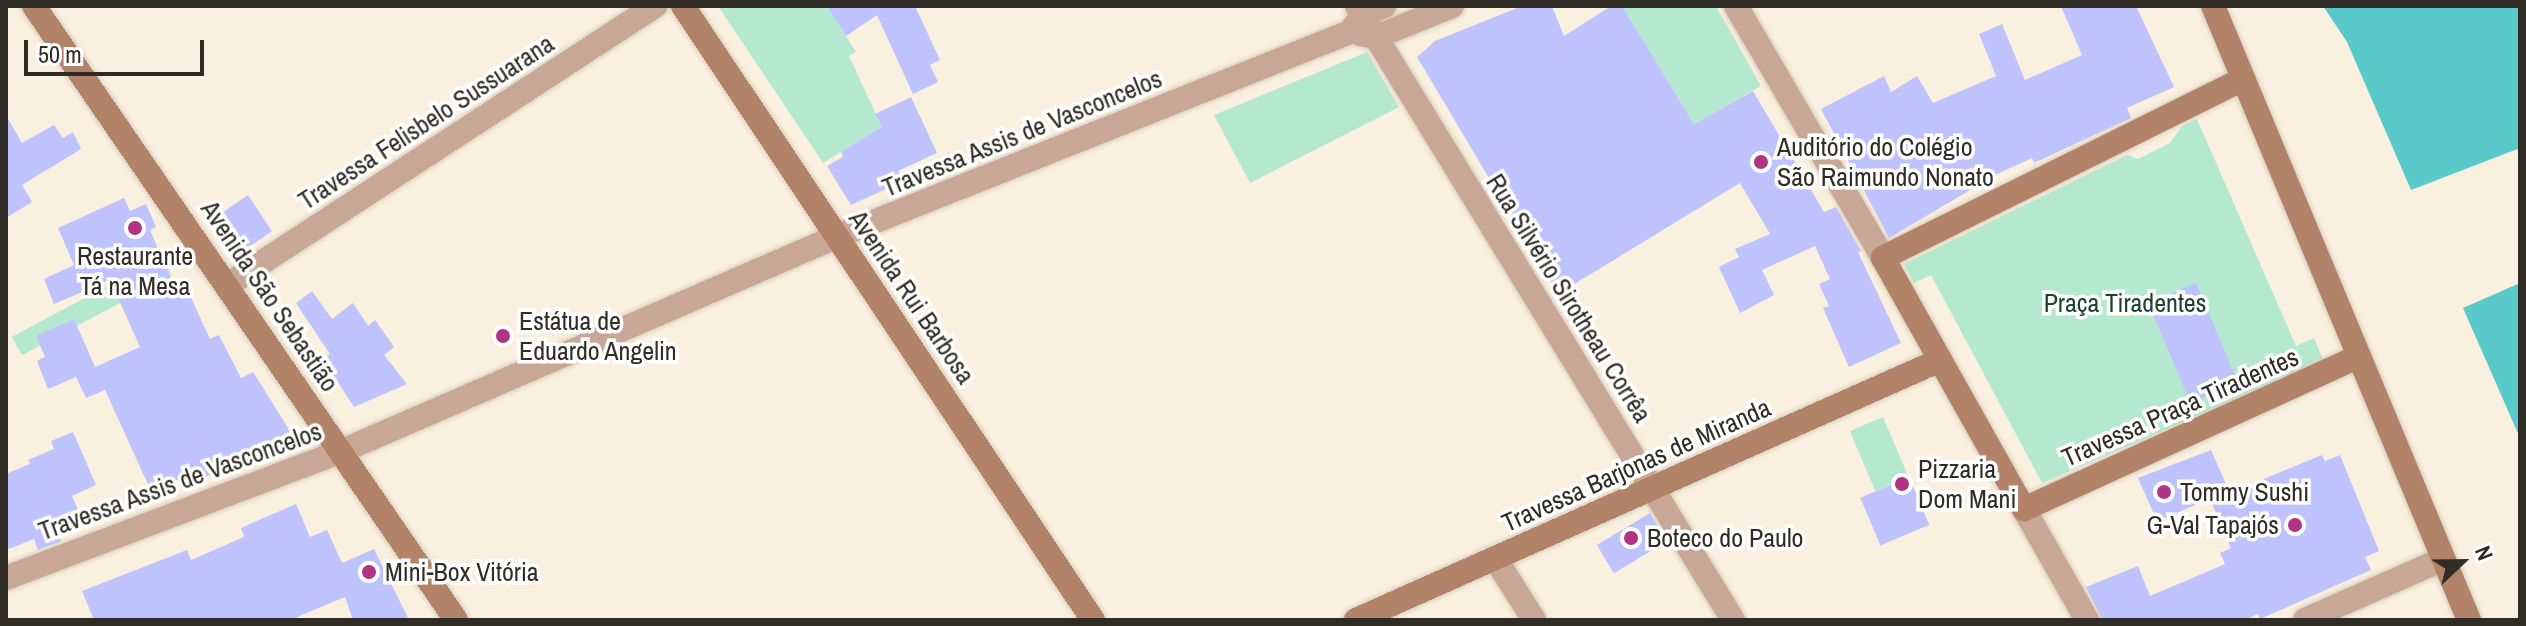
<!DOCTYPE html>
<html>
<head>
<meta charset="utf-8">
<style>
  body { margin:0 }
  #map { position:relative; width:2526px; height:626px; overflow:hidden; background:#faf0df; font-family:"Archivo Narrow",sans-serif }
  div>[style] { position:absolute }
  .green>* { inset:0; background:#b5e9cf; transform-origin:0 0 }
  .water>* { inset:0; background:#5ac9ca }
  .building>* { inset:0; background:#bfc3fd; transform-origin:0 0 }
  .roads { filter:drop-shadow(0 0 2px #d5cdbe) drop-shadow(0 0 2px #d5cdbe) }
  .street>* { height:24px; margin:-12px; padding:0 12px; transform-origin:12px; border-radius:12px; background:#c8a796 }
  .secondary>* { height:24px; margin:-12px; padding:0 12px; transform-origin:12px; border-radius:12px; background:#b28369 }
  .dots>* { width:22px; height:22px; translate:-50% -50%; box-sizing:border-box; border:4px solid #fff; border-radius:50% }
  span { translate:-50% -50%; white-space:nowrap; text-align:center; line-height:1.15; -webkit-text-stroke:7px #fff; paint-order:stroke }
  .street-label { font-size:26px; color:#2f2c25 }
  .poi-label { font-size:26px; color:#2f2c25 }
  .left { translate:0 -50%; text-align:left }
  .right { translate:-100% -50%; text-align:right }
  .park-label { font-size:26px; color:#1c4131 }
  .frame { position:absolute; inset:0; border:8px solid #2f2c25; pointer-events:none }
  .north { position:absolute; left:2422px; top:522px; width:80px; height:80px; -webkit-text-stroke:6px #fff; paint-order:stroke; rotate:68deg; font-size:22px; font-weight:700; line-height:32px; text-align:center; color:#2f2c25 }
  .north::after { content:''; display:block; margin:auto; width:28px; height:36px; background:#2f2c25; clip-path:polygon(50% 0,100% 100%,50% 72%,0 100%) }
  .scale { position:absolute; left:24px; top:40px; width:180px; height:36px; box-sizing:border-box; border:4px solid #2f2c25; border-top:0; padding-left:10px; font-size:24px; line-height:28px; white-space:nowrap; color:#2f2c25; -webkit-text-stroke:6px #fff; paint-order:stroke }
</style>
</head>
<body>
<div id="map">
  <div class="green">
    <div style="clip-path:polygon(718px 6px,827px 6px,856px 52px,849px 56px,882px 127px,823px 163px)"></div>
    <div style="clip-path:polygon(1622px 6px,1716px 6px,1761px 86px,1694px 124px)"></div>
    <div style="clip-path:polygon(1367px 52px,1399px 107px,1250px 183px,1214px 115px)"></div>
    <div style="clip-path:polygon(2197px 119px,2296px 346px,2314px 338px,2324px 362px,2042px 483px,1931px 275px,1914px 283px,1904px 264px,2127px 155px,2138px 159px,2170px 143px,2182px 126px)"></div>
    <div style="left:162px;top:257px;width:21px;height:170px;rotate:62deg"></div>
    <div style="left:1883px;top:417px;width:65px;height:36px;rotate:67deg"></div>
  </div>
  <div class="water">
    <div style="clip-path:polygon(2323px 6px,2520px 6px,2520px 148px,2411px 190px,2347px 42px)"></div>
    <div style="clip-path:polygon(2520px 283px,2520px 438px,2463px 308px)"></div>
  </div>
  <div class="building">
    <div style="clip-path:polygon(827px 6px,915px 6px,940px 60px,930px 65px,938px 82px,913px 94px,877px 15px,846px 36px)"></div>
    <div style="clip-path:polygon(1522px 6px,1552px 6px,1564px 36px,1611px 6px,1622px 6px,1694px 124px,1753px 91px,1824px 212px,1836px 207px,1861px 251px,1858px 252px,1901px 343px,1849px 367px,1823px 308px,1829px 306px,1819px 284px,1830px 279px,1815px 246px,1762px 270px,1774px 295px,1740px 313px,1719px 267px,1739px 257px,1735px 249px,1770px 234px,1740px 183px,1558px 294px,1417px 57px,1435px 41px)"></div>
    <div style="clip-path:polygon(2061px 6px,2136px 6px,2174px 87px,2127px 108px,2131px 118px,2034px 163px,2032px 158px,1999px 173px,1889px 238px,1821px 109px,1884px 76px,1891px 92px,1917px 76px,1933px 103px,1996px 76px,1979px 34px,2002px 24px,2025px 80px,2082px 55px)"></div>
    <div style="clip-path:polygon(911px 97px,937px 153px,898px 171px,904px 181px,851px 205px,827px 166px,843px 157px,841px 152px,882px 127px,875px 114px)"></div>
    <div style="clip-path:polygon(6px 115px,22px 143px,54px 125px,63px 138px,73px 132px,81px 149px,22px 185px,32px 202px,6px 218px)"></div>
    <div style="clip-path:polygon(248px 195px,272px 231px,249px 247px,231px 239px,216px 217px)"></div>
    <div style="clip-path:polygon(124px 198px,130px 211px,146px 204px,156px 227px,150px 230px,177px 293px,187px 289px,210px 339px,219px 335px,241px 378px,253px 372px,292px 434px,220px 472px,198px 479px,194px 473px,151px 491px,105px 390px,86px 398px,76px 377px,48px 389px,37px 361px,45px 357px,36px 336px,74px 319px,95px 367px,140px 347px,110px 280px,54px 304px,44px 279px,74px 265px,58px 228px)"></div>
    <div style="left:2196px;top:283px;width:108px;height:52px;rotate:67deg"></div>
    <div style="clip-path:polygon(312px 291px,332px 319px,353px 303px,368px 326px,375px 320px,394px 347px,384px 355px,407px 384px,354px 407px,323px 359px,330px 354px,296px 303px)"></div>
    <div style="clip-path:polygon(73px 432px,96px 485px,72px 496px,79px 512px,53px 523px,61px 541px,38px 550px,34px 539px,6px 550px,6px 474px,30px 464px,28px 460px,54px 449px,51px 441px)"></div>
    <div style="clip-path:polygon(2211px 450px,2230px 493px,2322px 455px,2325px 461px,2340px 455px,2379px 551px,2365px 557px,2371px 570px,2260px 619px,2258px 614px,2244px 620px,2102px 620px,2086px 587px,2138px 566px,2150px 596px,2225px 564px,2220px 553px,2231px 548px,2210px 499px,2157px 521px,2138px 478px)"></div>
    <div style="left:1909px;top:477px;width:52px;height:53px;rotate:67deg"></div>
    <div style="clip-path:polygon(296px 504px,310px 537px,327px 530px,342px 563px,374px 549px,409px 620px,353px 620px,345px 597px,290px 620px,94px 620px,82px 591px,187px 550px,191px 560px,244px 537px,241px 528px)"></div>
    <div style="left:1650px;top:513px;width:33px;height:62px;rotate:59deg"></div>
  </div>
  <div class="roads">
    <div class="street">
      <div style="left:1357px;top:6px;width:720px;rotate:58.52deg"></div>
      <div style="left:1736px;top:6px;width:292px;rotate:59.7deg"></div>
      <div style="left:1360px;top:34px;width:16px;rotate:11deg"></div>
      <div style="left:1376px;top:37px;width:82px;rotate:-22.2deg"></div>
      <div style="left:229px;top:284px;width:509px;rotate:-33.13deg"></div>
      <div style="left:2024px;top:509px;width:128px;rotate:60.4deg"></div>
      <div style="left:1495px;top:558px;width:73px;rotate:57.8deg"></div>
      <div style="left:6px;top:578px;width:359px;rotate:-20.7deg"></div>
      <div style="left:342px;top:451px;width:541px;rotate:-23.44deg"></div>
      <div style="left:838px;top:236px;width:551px;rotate:-21.72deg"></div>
      <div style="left:1350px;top:32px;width:21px;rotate:-53deg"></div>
      <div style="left:1363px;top:15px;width:23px;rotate:-23deg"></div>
      <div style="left:2305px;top:620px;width:151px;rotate:-23.8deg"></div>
    </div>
    <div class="secondary">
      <div style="left:34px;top:6px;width:745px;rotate:55.5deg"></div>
      <div style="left:683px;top:6px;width:738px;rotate:56.27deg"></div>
      <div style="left:2213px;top:6px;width:665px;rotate:67.37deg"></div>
      <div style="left:2243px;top:79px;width:402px;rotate:153.6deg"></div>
      <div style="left:1883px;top:258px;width:288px;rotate:60.7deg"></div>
      <div style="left:2024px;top:509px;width:368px;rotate:-24.5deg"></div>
      <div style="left:1356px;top:620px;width:637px;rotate:-23.99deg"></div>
    </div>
  </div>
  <div class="dots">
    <div style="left:1761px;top:162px;background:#b03384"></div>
    <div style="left:135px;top:228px;background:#b03384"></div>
    <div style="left:503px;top:336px;background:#b03384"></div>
    <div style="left:1902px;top:484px;background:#b03384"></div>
    <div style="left:2164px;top:492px;background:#b03384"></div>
    <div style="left:2295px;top:525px;background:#b03384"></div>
    <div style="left:1631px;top:538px;background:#b03384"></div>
    <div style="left:369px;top:572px;background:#b03384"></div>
  </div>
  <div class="street-label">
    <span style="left:426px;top:122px;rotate:-33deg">Travessa Felisbelo Sussuarana</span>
    <span style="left:1022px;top:133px;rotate:-22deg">Travessa Assis de Vasconcelos</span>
    <span style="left:270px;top:296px;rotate:56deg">Avenida São Sebastião</span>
    <span style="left:912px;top:297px;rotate:56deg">Avenida Rui Barbosa</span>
    <span style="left:1569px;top:298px;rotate:58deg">Rua Silvério Sirotheau Corrêa</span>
    <span style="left:2180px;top:407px;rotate:-24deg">Travessa Praça Tiradentes</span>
    <span style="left:1636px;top:465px;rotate:-24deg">Travessa Barjonas de Miranda</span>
    <span style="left:180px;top:481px;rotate:-20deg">Travessa Assis de Vasconcelos</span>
  </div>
  <div class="poi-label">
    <span class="left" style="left:1777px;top:162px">Auditório do Colégio<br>São Raimundo Nonato</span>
    <span style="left:135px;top:271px">Restaurante<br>Tá na Mesa</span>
    <span class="left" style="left:519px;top:336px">Estátua de<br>Eduardo Angelin</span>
    <span class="left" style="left:1918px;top:484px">Pizzaria<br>Dom Mani</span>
    <span class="left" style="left:2180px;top:492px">Tommy Sushi</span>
    <span class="right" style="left:2279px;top:525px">G-Val Tapajós</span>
    <span class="left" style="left:1647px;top:538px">Boteco do Paulo</span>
    <span class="left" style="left:385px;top:572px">Mini-Box Vitória</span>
  </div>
  <div class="park-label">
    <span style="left:2125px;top:303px">Praça Tiradentes</span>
  </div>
  <div class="frame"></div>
  <div class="north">N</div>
  <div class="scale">50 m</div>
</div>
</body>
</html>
